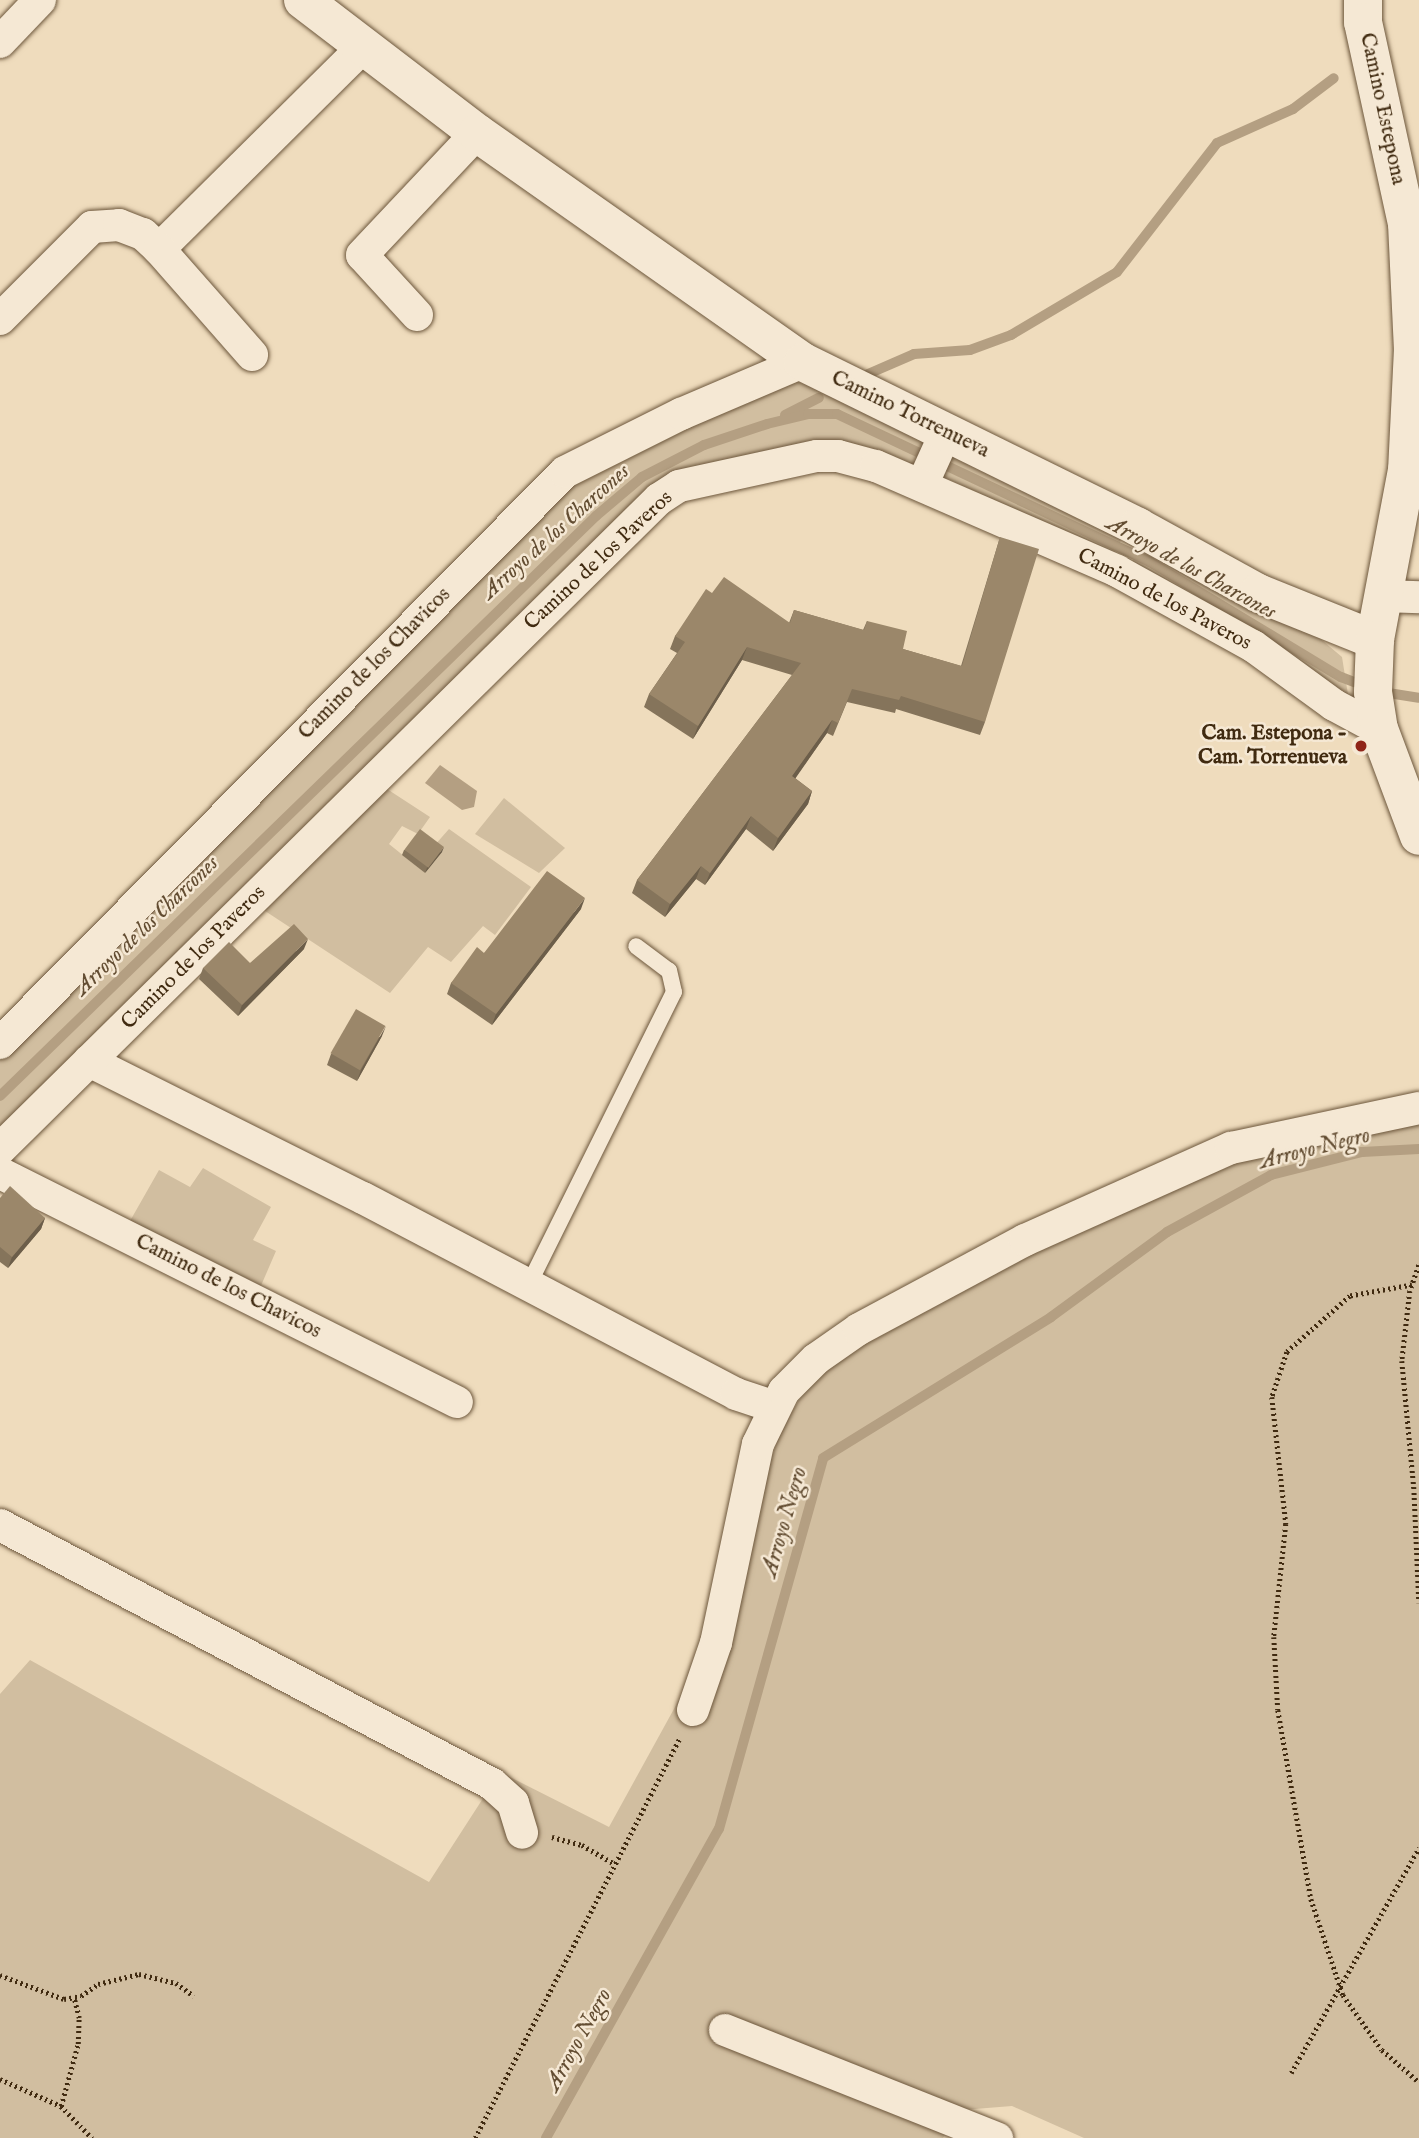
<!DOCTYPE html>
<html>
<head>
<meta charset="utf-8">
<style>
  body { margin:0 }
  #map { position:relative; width:1419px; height:2138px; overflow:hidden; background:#efdcbd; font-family:"IM FELL English",serif }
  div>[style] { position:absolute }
  .green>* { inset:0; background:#d1bea0 }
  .water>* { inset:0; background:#b49f82 }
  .stream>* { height:10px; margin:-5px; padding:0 5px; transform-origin:5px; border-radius:5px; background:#b49f82 }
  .path>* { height:4.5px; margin-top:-2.25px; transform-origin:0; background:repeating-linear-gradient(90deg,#402a10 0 2px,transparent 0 5.5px) }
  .roads { filter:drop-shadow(0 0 2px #6c563b) drop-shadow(0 0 2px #6c563b) }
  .service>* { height:16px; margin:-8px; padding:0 8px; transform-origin:8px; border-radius:8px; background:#f5e8d4 }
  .minor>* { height:32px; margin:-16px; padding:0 16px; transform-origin:16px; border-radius:16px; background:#f5e8d4 }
  .tertiary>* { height:38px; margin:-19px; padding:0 19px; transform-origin:19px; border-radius:19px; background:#f5e8d4 }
  .secondary>* { height:38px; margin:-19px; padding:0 19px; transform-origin:19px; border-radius:19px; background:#f5e8d4 }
  .wall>* { inset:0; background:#85745b }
  .shaded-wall>* { inset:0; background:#6c5e4a }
  .building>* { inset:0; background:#9b876a; transform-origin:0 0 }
  .dots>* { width:19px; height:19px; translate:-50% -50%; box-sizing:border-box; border:4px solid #f5e8d4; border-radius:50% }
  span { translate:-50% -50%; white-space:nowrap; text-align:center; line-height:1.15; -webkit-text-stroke:5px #f5e8d4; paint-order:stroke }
  .street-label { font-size:21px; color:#402a10 }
  .poi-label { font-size:21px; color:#402a10; font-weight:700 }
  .right { translate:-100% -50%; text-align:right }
  .water-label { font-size:23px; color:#634d32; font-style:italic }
</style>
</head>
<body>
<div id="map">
  <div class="green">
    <div style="clip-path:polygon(797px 382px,826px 390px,935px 440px,918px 476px,895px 467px,676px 478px,0 1137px,0 1058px,570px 485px,762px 392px)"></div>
    <div style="clip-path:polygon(949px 449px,1124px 534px,1114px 555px,937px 474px)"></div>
    <div style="clip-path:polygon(1142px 541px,1317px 636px,1342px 657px,1349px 701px,1131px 564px)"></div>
    <div style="clip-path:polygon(387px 789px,430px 817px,418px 834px,402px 826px,389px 844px,425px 873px,442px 852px,434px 846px,449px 829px,531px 887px,495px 935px,483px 926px,451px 962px,428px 947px,390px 993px,259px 907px)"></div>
    <div style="clip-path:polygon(504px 798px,565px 848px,539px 873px,475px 834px)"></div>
    <div style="clip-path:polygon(1419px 1124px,1419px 2138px,1084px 2138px,1012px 2106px,962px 2110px,943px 2138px,0 2138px,0 1694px,30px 1660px,429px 1882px,500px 1772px,609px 1827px,697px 1667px,782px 1428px,801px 1397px,837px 1357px,1062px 1231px,1220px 1166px)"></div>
    <div style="clip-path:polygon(203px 1168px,271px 1207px,253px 1240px,276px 1251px,260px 1288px,130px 1221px,159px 1170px,190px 1187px)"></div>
  </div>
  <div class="water">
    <div style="clip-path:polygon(440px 765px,477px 791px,474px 807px,462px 810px,425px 783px)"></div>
  </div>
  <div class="stream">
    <div style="left:868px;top:374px;width:50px;rotate:-23.5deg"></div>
    <div style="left:914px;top:354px;width:56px;rotate:-4.1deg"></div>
    <div style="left:970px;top:350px;width:44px;rotate:-20.1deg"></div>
    <div style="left:1011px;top:335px;width:123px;rotate:-30.7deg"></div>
    <div style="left:1117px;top:272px;width:163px;rotate:-52.2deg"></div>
    <div style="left:1217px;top:143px;width:83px;rotate:-24.1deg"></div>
    <div style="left:1293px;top:109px;width:51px;rotate:-37.1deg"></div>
    <div style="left:785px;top:415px;width:38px;rotate:-27deg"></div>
    <div style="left:1382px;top:692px;width:37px;rotate:9deg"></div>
    <div style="left:0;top:1096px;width:832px;rotate:-44.22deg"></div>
    <div style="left:596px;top:516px;width:60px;rotate:-40.3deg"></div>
    <div style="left:642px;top:477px;width:70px;rotate:-27.3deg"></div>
    <div style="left:704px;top:445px;width:66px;rotate:-18.4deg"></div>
    <div style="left:767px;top:424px;width:42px;rotate:-13.7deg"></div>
    <div style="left:808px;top:414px;width:29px"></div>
    <div style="left:837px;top:414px;width:346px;rotate:25.3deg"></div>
    <div style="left:1150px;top:562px;width:223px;rotate:31.1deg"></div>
    <div style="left:1341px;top:677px;width:26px;rotate:21deg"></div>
    <div style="left:546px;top:2138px;width:354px;rotate:-60.8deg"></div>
    <div style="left:719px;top:1829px;width:385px;rotate:-74.3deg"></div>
    <div style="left:823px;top:1458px;width:268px;rotate:-31.7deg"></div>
    <div style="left:1051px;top:1317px;width:144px;rotate:-36.2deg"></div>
    <div style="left:1167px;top:1232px;width:119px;rotate:-28.7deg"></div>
    <div style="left:1271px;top:1175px;width:94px;rotate:-14.2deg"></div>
    <div style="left:1362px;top:1152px;width:57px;rotate:-3deg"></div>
  </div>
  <div class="path">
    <div style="left:1419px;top:1265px;width:28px;rotate:109deg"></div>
    <div style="left:1410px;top:1291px;width:70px;rotate:96.5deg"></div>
    <div style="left:1402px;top:1361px;width:127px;rotate:84.6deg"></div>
    <div style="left:1414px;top:1487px;width:116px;rotate:87.5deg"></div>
    <div style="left:1412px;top:1285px;width:63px;rotate:169.9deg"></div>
    <div style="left:1350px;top:1296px;width:84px;rotate:138.4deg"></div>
    <div style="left:1287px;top:1352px;width:47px;rotate:108.4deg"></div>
    <div style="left:1272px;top:1397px;width:128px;rotate:83.7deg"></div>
    <div style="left:1286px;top:1524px;width:114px;rotate:96.1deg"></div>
    <div style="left:1274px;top:1637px;width:73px;rotate:86.9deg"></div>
    <div style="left:1278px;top:1710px;width:192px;rotate:80.1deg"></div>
    <div style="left:1311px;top:1899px;width:101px;rotate:71.6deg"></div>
    <div style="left:1343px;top:1995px;width:67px;rotate:54.7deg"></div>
    <div style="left:1382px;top:2050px;width:49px;rotate:40.9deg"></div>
    <div style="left:552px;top:1837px;width:31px;rotate:15deg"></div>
    <div style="left:582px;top:1845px;width:38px;rotate:30deg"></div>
    <div style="left:0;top:1975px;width:68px;rotate:20.6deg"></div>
    <div style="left:64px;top:1999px;width:17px;rotate:-10deg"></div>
    <div style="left:81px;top:1996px;width:21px;rotate:-35deg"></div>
    <div style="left:98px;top:1984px;width:42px;rotate:-13.7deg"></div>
    <div style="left:139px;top:1974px;width:38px;rotate:14deg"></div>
    <div style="left:176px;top:1983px;width:22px;rotate:36deg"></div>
    <div style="left:1291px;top:2073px;width:259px;rotate:-60.4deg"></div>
    <div style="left:0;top:2079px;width:67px;rotate:23.9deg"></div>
    <div style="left:61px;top:2106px;width:64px;rotate:-74.7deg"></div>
    <div style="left:78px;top:2044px;width:26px;rotate:-88deg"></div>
    <div style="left:79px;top:2018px;width:21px;rotate:-104deg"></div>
    <div style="left:61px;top:2106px;width:45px;rotate:45.9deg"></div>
    <div style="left:475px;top:2138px;width:450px;rotate:-62.9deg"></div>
  </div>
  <div class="roads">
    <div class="service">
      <div style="left:529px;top:1284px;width:326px;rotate:-63.6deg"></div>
      <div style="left:674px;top:992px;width:22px;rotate:-103deg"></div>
      <div style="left:669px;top:971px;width:41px;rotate:-142.9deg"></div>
    </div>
    <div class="minor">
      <div style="left:0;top:42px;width:58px;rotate:-46.4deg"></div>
      <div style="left:159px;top:249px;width:289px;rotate:-44.7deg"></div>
      <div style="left:417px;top:315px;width:81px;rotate:-132.5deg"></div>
      <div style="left:362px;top:255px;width:168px;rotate:-46.7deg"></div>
      <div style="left:0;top:319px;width:130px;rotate:-45deg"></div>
      <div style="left:92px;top:227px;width:27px;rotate:-4deg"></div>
      <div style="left:119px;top:225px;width:26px;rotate:21deg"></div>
      <div style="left:143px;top:234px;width:22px;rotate:43deg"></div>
      <div style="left:159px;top:249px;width:141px;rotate:48.7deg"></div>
      <div style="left:922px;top:485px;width:58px;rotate:-65.6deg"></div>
      <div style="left:1383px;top:596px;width:36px;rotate:2deg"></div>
      <div style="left:0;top:1043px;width:803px;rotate:-45.3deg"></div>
      <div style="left:565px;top:472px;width:130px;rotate:-26.6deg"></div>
      <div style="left:681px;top:414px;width:133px;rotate:-23.1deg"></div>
      <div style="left:89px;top:1061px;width:306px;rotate:26.6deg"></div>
      <div style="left:363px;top:1198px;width:421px;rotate:27.7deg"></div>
      <div style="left:736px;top:1394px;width:41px;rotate:18.4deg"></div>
      <div style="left:0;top:1149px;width:926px;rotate:-44.61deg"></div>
      <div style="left:659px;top:499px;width:24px;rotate:-33deg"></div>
      <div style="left:679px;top:486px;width:141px;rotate:-12.3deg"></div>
      <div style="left:817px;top:456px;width:21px"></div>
      <div style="left:838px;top:456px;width:39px;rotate:15deg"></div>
      <div style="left:876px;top:466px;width:263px;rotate:23.5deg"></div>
      <div style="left:1117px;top:571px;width:155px;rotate:28.9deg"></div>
      <div style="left:1253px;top:646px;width:100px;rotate:36.1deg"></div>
      <div style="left:1334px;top:705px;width:51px;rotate:28.1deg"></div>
      <div style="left:0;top:1173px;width:511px;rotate:26.62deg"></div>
      <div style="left:0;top:1525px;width:556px;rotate:27.76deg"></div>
      <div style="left:492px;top:1784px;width:28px;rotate:42deg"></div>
      <div style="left:513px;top:1803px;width:31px;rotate:73deg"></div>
      <div style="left:693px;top:1710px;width:71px;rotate:-71.1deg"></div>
      <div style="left:716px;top:1643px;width:203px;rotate:-78.1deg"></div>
      <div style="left:758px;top:1444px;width:59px;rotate:-63.9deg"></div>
      <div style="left:784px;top:1391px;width:45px;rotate:-45deg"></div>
      <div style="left:816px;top:1359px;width:52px;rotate:-34.9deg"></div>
      <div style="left:859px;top:1329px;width:188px;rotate:-28.2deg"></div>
      <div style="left:1025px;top:1240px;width:226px;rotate:-24.1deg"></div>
      <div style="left:1231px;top:1148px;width:192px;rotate:-12deg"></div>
      <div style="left:725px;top:2030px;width:293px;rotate:21.7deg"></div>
    </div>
    <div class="tertiary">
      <div style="left:303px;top:0;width:219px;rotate:37.4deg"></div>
      <div style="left:477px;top:133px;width:398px;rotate:35.1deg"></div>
      <div style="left:803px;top:362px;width:373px;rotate:26.2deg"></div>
      <div style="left:1138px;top:527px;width:137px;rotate:28.8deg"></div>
      <div style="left:1258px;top:593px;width:126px;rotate:21.9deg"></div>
    </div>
    <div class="secondary">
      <div style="left:1363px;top:0;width:22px;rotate:90deg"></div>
      <div style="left:1363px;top:22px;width:206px;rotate:77.7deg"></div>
      <div style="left:1407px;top:223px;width:126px;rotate:87.3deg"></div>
      <div style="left:1413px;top:349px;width:121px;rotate:92.8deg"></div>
      <div style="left:1407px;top:470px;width:173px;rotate:100.7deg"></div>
      <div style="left:1375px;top:640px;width:52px;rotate:92.2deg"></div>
      <div style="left:1373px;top:692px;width:37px;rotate:81deg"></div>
      <div style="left:1379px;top:729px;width:114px;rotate:69.5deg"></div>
    </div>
  </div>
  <div class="wall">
    <div style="clip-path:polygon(1000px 537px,985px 722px,980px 735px,896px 709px,895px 713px,847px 702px,833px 736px,827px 733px,795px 778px,812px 791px,808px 804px,773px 851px,746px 829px,705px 885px,696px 879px,665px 917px,632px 893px,637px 880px,792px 675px,742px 660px,693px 739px,644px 707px,649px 694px,677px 653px,670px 649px,675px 636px,712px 593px,789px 623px,794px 610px,863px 630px,867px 621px,903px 649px,961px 666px)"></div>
    <div style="clip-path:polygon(404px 850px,442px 852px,425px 873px,402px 855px)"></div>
    <div style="clip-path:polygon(581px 909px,492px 1025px,447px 994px,451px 983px,484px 953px)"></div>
    <div style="clip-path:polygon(304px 949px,238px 1016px,199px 979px,203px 968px,250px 963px)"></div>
    <div style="clip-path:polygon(382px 1036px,357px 1081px,327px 1065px,331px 1054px)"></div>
    <div style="clip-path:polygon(0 1198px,45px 1218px,41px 1229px,8px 1268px,0 1262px)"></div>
  </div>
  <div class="shaded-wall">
    <div style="clip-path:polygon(747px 647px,742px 660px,693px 739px,698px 726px)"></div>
    <div style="clip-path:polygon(832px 720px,827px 733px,788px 789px,792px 776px)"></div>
    <div style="clip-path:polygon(812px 791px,808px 804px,773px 851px,778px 838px)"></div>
    <div style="clip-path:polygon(751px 816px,746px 829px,705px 885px,710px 873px)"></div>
    <div style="clip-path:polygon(444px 847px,442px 852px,425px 873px,427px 868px)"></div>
    <div style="clip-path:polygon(701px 866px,696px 879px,665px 917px,670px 904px)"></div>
    <div style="clip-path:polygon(585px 898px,581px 909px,492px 1025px,496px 1014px)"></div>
    <div style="clip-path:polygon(308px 939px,304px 949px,238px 1016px,242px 1005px)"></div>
    <div style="clip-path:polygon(386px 1026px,382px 1036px,357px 1081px,361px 1070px)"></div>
    <div style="clip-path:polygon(45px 1218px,41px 1229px,8px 1268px,12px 1257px)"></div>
  </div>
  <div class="building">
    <div style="clip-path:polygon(1000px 537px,1039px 549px,985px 722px,901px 696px,899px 700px,852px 689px,838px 723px,832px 720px,792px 776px,812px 791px,778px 838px,751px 816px,710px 873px,701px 866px,670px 904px,637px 880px,801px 663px,747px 647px,698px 726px,649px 694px,685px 642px,675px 636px,706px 589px,712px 593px,724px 577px,790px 623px,794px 610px,864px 630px,867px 621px,907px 631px,903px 649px,962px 666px)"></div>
    <div style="left:420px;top:829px;width:30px;height:26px;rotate:37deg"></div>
    <div style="clip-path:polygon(547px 871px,585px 898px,496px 1014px,451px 983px,477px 947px,484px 953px)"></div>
    <div style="clip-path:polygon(294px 924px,308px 939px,242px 1005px,203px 968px,229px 942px,250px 963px)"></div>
    <div style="left:356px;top:1009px;width:34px;height:51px;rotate:30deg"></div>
    <div style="clip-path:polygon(10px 1186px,45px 1218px,12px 1257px,0 1247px,0 1198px)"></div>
  </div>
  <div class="dots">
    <div style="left:1361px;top:746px;background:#8f2418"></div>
  </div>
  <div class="street-label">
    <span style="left:1382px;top:109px;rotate:78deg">Camino Estepona</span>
    <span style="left:910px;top:415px;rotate:26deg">Camino Torrenueva</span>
    <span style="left:599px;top:561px;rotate:-43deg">Camino de los Paveros</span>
    <span style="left:1164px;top:600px;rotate:28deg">Camino de los Paveros</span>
    <span style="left:375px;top:664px;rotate:-45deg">Camino de los Chavicos</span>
    <span style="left:194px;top:958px;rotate:-45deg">Camino de los Paveros</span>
    <span style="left:228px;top:1287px;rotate:27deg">Camino de los Chavicos</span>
  </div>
  <div class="poi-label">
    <span class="right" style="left:1347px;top:746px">Cam. Estepona -<br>Cam. Torrenueva</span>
  </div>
  <div class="water-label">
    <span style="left:556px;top:532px;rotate:-42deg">Arroyo de los Charcones</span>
    <span style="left:1191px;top:568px;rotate:29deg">Arroyo de los Charcones</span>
    <span style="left:147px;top:926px;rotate:-44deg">Arroyo de los Charcones</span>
    <span style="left:1315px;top:1149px;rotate:-14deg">Arroyo Negro</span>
    <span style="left:785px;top:1522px;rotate:-74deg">Arroyo Negro</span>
    <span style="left:579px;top:2040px;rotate:-61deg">Arroyo Negro</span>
  </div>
</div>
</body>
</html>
